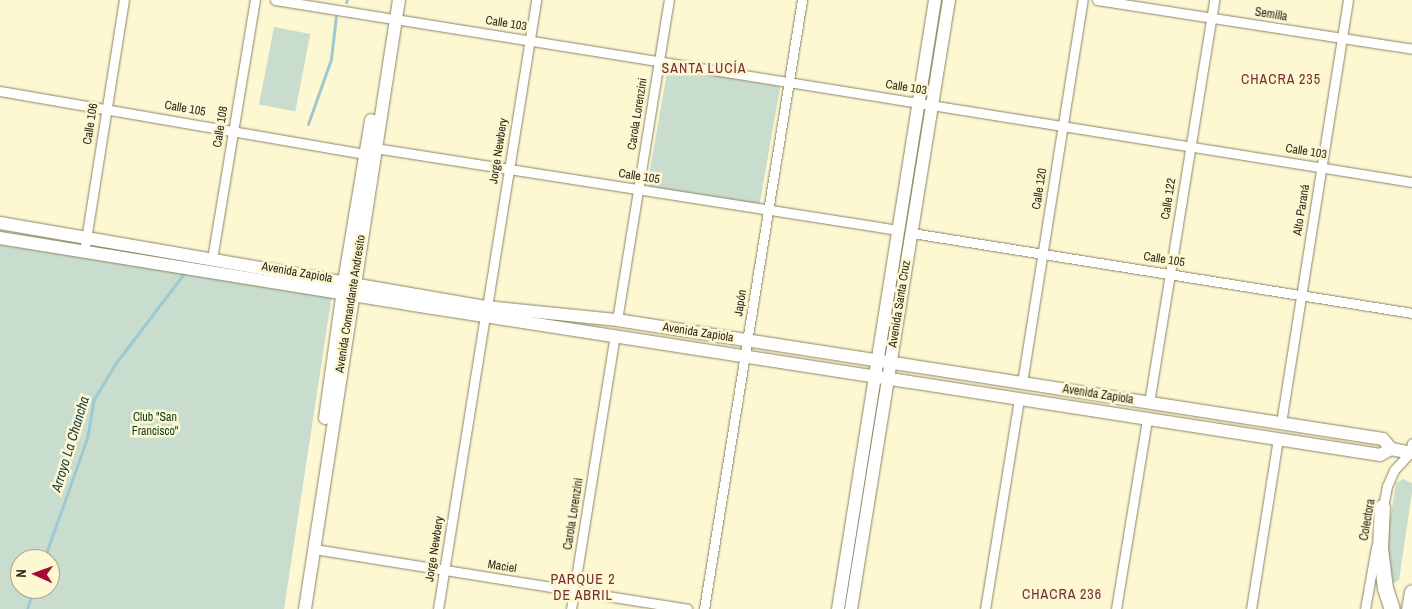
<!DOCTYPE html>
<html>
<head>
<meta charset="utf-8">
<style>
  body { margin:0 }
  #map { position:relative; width:1412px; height:609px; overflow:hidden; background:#fdf7d2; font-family:"Archivo Narrow",sans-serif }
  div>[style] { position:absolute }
  .green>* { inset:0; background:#c9ddce; transform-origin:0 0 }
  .stream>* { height:3px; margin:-1.5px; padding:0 1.5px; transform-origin:1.5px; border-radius:1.5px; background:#9ec9d2 }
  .roads { filter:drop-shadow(0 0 1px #8a8463) drop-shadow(0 0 1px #8a8463) }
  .minor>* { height:9px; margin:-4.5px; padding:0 4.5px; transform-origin:4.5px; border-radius:4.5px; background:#fff }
  .secondary>* { height:12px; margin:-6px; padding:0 6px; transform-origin:6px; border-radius:6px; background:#fff }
  .trunk>* { height:15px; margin:-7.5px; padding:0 7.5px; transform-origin:7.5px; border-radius:7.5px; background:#fff }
  span { translate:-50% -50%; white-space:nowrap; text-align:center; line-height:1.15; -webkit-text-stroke:5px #fdf7d2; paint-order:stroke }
  .street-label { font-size:12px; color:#2b281b }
  .park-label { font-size:12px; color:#0a3e1e }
  .neighbourhood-label { font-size:14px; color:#752e35; letter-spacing:1px }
  .water-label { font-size:14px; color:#153c44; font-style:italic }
  .north { position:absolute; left:10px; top:549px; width:50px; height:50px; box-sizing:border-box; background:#fdf7d2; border:1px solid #a9a489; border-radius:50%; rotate:272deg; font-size:14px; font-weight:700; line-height:20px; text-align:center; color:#2b281b }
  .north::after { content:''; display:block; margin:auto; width:18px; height:22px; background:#a60c32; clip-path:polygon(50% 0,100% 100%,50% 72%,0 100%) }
</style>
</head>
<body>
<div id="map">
  <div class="green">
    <div style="left:274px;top:27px;width:37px;height:79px;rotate:11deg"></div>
    <div style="left:668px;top:67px;width:114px;height:121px;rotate:10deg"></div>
    <div style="clip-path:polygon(evenodd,0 245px,332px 295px,284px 609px,0 609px,0 245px,20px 559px,50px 559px,50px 589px,20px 589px,20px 559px)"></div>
    <div style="clip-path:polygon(1403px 479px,1412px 483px,1412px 492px,1399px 580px,1394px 583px,1390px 578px,1385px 553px,1396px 483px)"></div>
  </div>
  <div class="stream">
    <div style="left:346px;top:2px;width:2px;rotate:-63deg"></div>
    <div style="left:308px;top:124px;width:69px;rotate:-70.5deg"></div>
    <div style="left:331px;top:59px;width:43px;rotate:-83.4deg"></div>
    <div style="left:44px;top:559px;width:128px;rotate:-70.4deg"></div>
    <div style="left:87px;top:438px;width:40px;rotate:-80deg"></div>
    <div style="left:94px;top:399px;width:41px;rotate:-59deg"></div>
    <div style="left:115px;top:364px;width:116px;rotate:-52.7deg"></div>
    <div style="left:27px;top:609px;width:21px;rotate:-73deg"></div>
  </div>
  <div class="roads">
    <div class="minor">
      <div style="left:275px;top:0;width:114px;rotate:9.1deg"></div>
      <div style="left:1097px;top:0;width:319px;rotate:8.8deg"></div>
      <div style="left:395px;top:19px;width:1030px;rotate:9.11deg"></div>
      <div style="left:0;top:91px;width:370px;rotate:9.8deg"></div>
      <div style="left:375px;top:148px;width:529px;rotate:8.91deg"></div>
      <div style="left:912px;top:233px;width:506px;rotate:9.09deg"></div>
      <div style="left:84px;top:252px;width:255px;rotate:-81deg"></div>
      <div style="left:212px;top:259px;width:263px;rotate:-80.6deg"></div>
      <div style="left:487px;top:307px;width:311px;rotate:-80.9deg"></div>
      <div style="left:617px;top:320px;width:324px;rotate:-80.8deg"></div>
      <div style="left:1022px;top:383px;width:388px;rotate:-81deg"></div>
      <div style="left:1149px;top:403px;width:408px;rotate:-80.8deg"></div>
      <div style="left:1281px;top:423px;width:428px;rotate:-81deg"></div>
      <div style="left:1382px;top:512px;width:26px;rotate:-79deg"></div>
      <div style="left:1387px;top:486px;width:17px;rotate:-66deg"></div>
      <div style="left:1394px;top:470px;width:23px;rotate:-47deg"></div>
      <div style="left:1410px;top:453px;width:10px;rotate:-79deg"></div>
      <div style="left:314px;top:549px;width:378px;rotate:9.1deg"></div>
      <div style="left:438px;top:609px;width:298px;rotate:-80.9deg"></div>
      <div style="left:571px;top:609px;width:278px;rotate:-80.9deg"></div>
      <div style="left:704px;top:609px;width:617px;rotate:-80.86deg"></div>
      <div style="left:985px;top:609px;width:213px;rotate:-80.8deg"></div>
      <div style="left:1116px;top:609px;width:193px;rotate:-80.7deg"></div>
      <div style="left:1251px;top:609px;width:172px;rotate:-81deg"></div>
      <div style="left:1365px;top:609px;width:63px;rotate:-79.9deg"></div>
    </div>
    <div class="secondary">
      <div style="left:0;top:223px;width:494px;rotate:9.8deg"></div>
      <div style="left:487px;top:307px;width:131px;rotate:5.7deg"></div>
      <div style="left:617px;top:320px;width:775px;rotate:8.83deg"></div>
      <div style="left:1383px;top:439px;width:13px;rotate:51deg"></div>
      <div style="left:1391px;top:449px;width:21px;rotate:11deg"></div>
      <div style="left:0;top:238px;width:412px;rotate:9.2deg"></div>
      <div style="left:407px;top:304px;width:985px;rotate:8.82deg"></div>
      <div style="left:1380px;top:455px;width:13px;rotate:-29deg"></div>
      <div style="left:325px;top:418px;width:137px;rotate:-82deg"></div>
      <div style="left:344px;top:282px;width:164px;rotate:-80.5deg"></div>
      <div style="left:305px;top:609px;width:616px;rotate:-81.23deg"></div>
      <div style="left:838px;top:609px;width:617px;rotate:-80.95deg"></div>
      <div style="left:851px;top:609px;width:617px;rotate:-80.86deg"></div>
    </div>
    <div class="trunk">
      <div style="left:1382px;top:507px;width:41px;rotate:92.8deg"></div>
      <div style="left:1380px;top:548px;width:40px;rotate:82.9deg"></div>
      <div style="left:1385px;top:588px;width:22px;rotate:72deg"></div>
      <div style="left:1409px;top:609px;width:17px;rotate:-80deg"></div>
    </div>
  </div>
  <div class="street-label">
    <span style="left:1271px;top:15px;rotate:9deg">Semilla</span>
    <span style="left:506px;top:24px;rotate:9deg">Calle 103</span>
    <span style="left:906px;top:88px;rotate:9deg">Calle 103</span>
    <span style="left:185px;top:109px;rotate:10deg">Calle 105</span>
    <span style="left:638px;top:114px;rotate:-81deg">Carola Lorenzini</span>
    <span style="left:91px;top:124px;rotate:-81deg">Calle 106</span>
    <span style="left:221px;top:127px;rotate:-81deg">Calle 108</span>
    <span style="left:499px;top:151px;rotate:-81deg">Jorge Newbery</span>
    <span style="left:1306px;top:152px;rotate:9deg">Calle 103</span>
    <span style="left:639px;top:177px;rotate:9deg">Calle 105</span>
    <span style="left:1040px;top:189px;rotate:-81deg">Calle 120</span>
    <span style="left:1169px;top:199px;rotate:-81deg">Calle 122</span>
    <span style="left:1302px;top:210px;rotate:-81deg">Alto Paraná</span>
    <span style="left:1164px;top:260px;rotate:9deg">Calle 105</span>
    <span style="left:297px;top:273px;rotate:10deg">Avenida Zapiola</span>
    <span style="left:741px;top:303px;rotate:-81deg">Japón</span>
    <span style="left:351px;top:304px;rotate:-81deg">Avenida Comandante Andresito</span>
    <span style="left:900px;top:304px;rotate:-81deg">Avenida Santa Cruz</span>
    <span style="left:698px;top:333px;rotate:9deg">Avenida Zapiola</span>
    <span style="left:1098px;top:395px;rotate:9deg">Avenida Zapiola</span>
    <span style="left:574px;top:514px;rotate:-81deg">Carola Lorenzini</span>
    <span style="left:1368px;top:520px;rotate:-80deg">Colectora</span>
    <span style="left:435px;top:549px;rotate:-81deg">Jorge Newbery</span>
    <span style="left:502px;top:567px;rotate:9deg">Maciel</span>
  </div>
  <div class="park-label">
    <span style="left:155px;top:425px">Club "San<br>Francisco"</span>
  </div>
  <div class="neighbourhood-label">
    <span style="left:704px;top:68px">SANTA LUCÍA</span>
    <span style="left:1281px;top:79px">CHACRA 235</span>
    <span style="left:583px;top:587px">PARQUE 2<br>DE ABRIL</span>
    <span style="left:1062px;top:594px">CHACRA 236</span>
  </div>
  <div class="water-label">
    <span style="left:70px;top:444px;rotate:-73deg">Arroyo La Chancha</span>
  </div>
  <div class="north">N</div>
</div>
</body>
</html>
